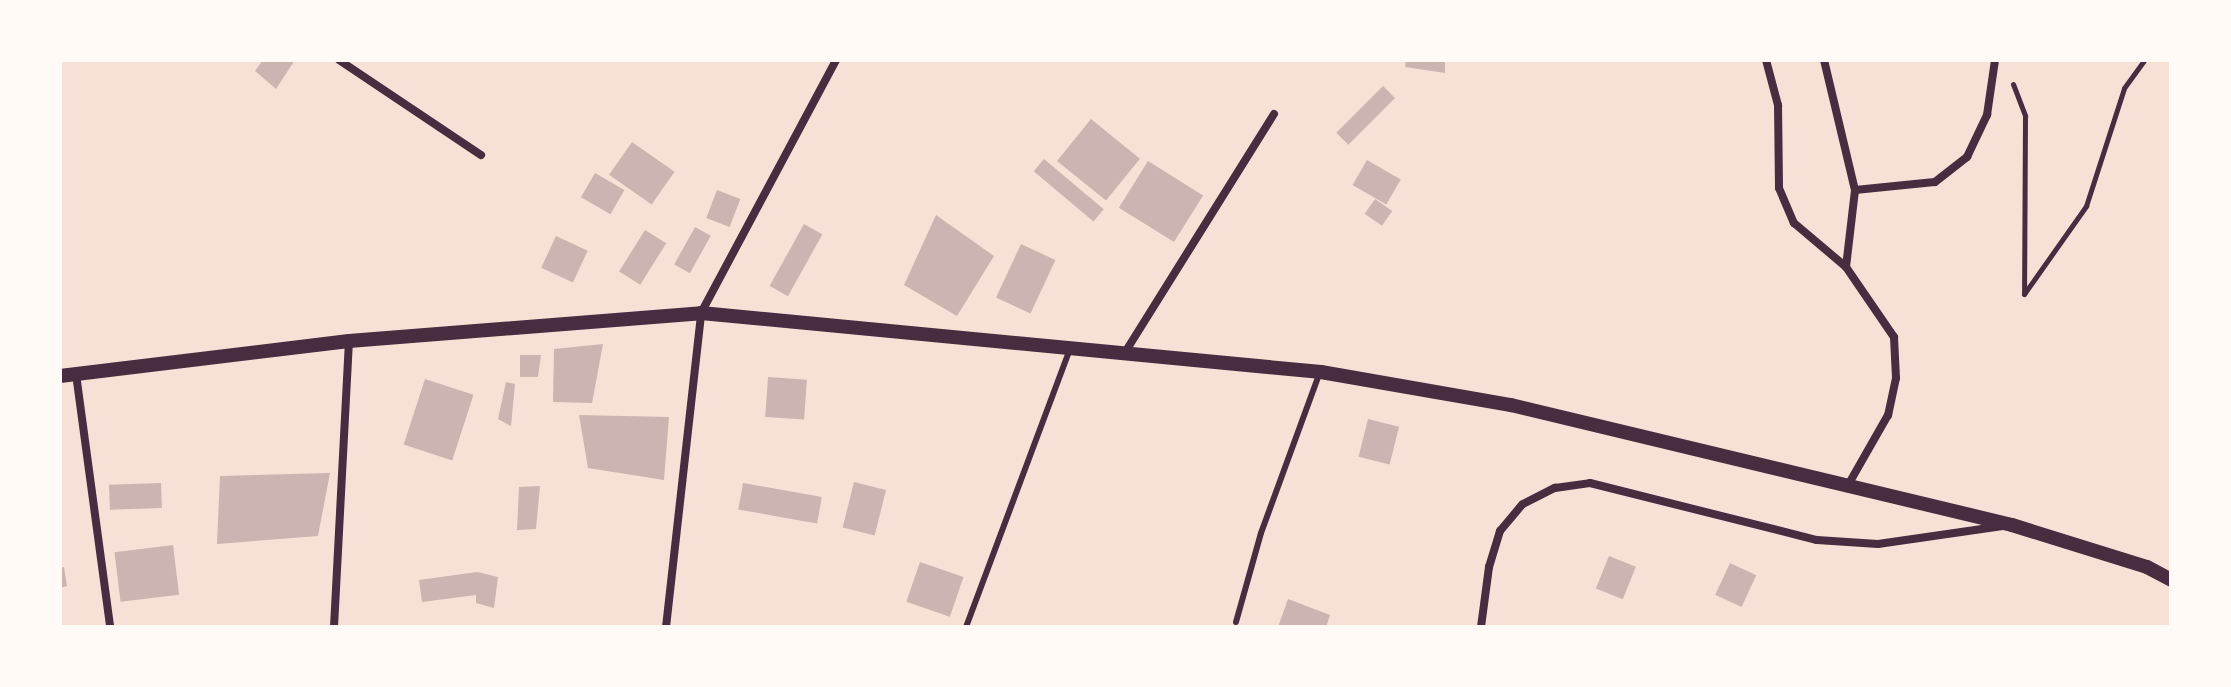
<!DOCTYPE html>
<html>
<head>
<meta charset="utf-8">
<style>
  body { margin:0 }
  #map { position:relative; width:2231px; height:687px; overflow:hidden; background:#f7e1d7; font-family:"Space Grotesk",sans-serif }
  div>[style] { position:absolute }
  .building>* { inset:0; background:#ccb4b1; transform-origin:0 0 }
  .path>* { height:5px; margin:-2.5px; padding:0 2.5px; transform-origin:2.5px; border-radius:2.5px; background:#4a2c40 }
  .service>* { height:6px; margin:-3px; padding:0 3px; transform-origin:3px; border-radius:3px; background:#4a2c40 }
  .minor>* { height:8px; margin:-4px; padding:0 4px; transform-origin:4px; border-radius:4px; background:#4a2c40 }
  .tertiary>* { height:14px; margin:-7px; padding:0 7px; transform-origin:7px; border-radius:7px; background:#4a2c40 }
  span { translate:-50% -50%; white-space:nowrap; text-align:center; line-height:1.15; -webkit-text-stroke:6px #fffaf5; paint-order:stroke }
  .frame { position:absolute; inset:0; border:62px solid #fffaf5; pointer-events:none }
</style>
</head>
<body>
<div id="map">
  <div class="building">
    <div style="clip-path:polygon(263px 60px,295px 60px,276px 89px,255px 71px)"></div>
    <div style="clip-path:polygon(1406px 60px,1445px 60px,1445px 73px,1405px 67px)"></div>
    <div style="left:1383px;top:86px;width:17px;height:66px;rotate:45deg"></div>
    <div style="left:1091px;top:119px;width:63px;height:54px;rotate:39deg"></div>
    <div style="left:632px;top:142px;width:52px;height:40px;rotate:35deg"></div>
    <div style="left:1044px;top:159px;width:78px;height:16px;rotate:40deg"></div>
    <div style="left:1367px;top:160px;width:39px;height:29px;rotate:30deg"></div>
    <div style="left:1148px;top:161px;width:65px;height:55px;rotate:32deg"></div>
    <div style="left:595px;top:173px;width:34px;height:28px;rotate:30deg"></div>
    <div style="left:717px;top:190px;width:25px;height:30px;rotate:21deg"></div>
    <div style="left:1375px;top:199px;width:21px;height:18px;rotate:35deg"></div>
    <div style="clip-path:polygon(936px 215px,994px 256px,957px 316px,904px 285px)"></div>
    <div style="left:804px;top:224px;width:21px;height:71px;rotate:29deg"></div>
    <div style="left:695px;top:227px;width:18px;height:43px;rotate:29deg"></div>
    <div style="left:645px;top:230px;width:25px;height:49px;rotate:32deg"></div>
    <div style="left:556px;top:236px;width:35px;height:35px;rotate:25deg"></div>
    <div style="left:1021px;top:244px;width:38px;height:59px;rotate:25deg"></div>
    <div style="clip-path:polygon(603px 344px,592px 403px,553px 402px,554px 349px)"></div>
    <div style="clip-path:polygon(520px 355px,541px 355px,538px 377px,520px 377px)"></div>
    <div style="left:768px;top:377px;width:39px;height:40px;rotate:4deg"></div>
    <div style="left:425px;top:379px;width:51px;height:69px;rotate:18deg"></div>
    <div style="clip-path:polygon(506px 382px,515px 384px,511px 426px,498px 419px)"></div>
    <div style="clip-path:polygon(579px 415px,669px 417px,664px 480px,588px 468px)"></div>
    <div style="left:1368px;top:419px;width:32px;height:39px;rotate:14deg"></div>
    <div style="clip-path:polygon(330px 473px,318px 536px,217px 544px,220px 476px)"></div>
    <div style="left:854px;top:482px;width:33px;height:47px;rotate:14deg"></div>
    <div style="left:161px;top:483px;width:25px;height:52px;rotate:88deg"></div>
    <div style="left:743px;top:483px;width:80px;height:27px;rotate:10deg"></div>
    <div style="clip-path:polygon(540px 486px,536px 529px,517px 530px,519px 487px)"></div>
    <div style="left:173px;top:545px;width:50px;height:59px;rotate:83deg"></div>
    <div style="left:1609px;top:556px;width:29px;height:35px;rotate:22deg"></div>
    <div style="left:920px;top:562px;width:46px;height:42px;rotate:19deg"></div>
    <div style="left:1730px;top:563px;width:29px;height:35px;rotate:25deg"></div>
    <div style="clip-path:polygon(64px 567px,67px 586px,60px 588px,60px 568px)"></div>
    <div style="clip-path:polygon(477px 572px,498px 577px,494px 608px,476px 603px,476px 595px,422px 602px,419px 580px)"></div>
    <div style="clip-path:polygon(1288px 599px,1330px 615px,1326px 627px,1278px 627px)"></div>
  </div>
  <div class="path">
    <div style="left:2013px;top:84px;width:34px;rotate:69deg"></div>
    <div style="left:2025px;top:116px;width:178px;rotate:90.3deg"></div>
    <div style="left:2024px;top:294px;width:108px;rotate:-54.8deg"></div>
    <div style="left:2086px;top:206px;width:124px;rotate:-72.1deg"></div>
    <div style="left:2124px;top:88px;width:34px;rotate:-54deg"></div>
  </div>
  <div class="service">
    <div style="left:1236px;top:622px;width:92px;rotate:-74.3deg"></div>
    <div style="left:1261px;top:533px;width:171px;rotate:-69.9deg"></div>
    <div style="left:966px;top:627px;width:295px;rotate:-69.5deg"></div>
  </div>
  <div class="minor">
    <div style="left:339px;top:60px;width:171px;rotate:33.8deg"></div>
    <div style="left:1766px;top:60px;width:47px;rotate:75.1deg"></div>
    <div style="left:1778px;top:105px;width:83px;rotate:89.3deg"></div>
    <div style="left:1779px;top:188px;width:38px;rotate:67deg"></div>
    <div style="left:1794px;top:223px;width:68px;rotate:40.2deg"></div>
    <div style="left:1846px;top:267px;width:85px;rotate:55.6deg"></div>
    <div style="left:1894px;top:337px;width:41px;rotate:87.2deg"></div>
    <div style="left:1896px;top:378px;width:38px;rotate:102deg"></div>
    <div style="left:1888px;top:415px;width:81px;rotate:119.7deg"></div>
    <div style="left:1824px;top:60px;width:134px;rotate:76.6deg"></div>
    <div style="left:1846px;top:267px;width:78px;rotate:-83.3deg"></div>
    <div style="left:1855px;top:190px;width:80px;rotate:-5.7deg"></div>
    <div style="left:1935px;top:182px;width:41px;rotate:-38deg"></div>
    <div style="left:1967px;top:157px;width:47px;rotate:-64.5deg"></div>
    <div style="left:1987px;top:115px;width:56px;rotate:-81.7deg"></div>
    <div style="left:1124px;top:354px;width:283px;rotate:-58deg"></div>
    <div style="left:76px;top:374px;width:255px;rotate:82.3deg"></div>
    <div style="left:334px;top:627px;width:286px;rotate:-87deg"></div>
    <div style="left:666px;top:627px;width:316px;rotate:-83.6deg"></div>
    <div style="left:701px;top:313px;width:287px;rotate:-61.9deg"></div>
    <div style="left:1481px;top:627px;width:61px;rotate:-82.4deg"></div>
    <div style="left:1489px;top:567px;width:38px;rotate:-73deg"></div>
    <div style="left:1500px;top:531px;width:35px;rotate:-50deg"></div>
    <div style="left:1523px;top:504px;width:36px;rotate:-27deg"></div>
    <div style="left:1555px;top:488px;width:35px;rotate:-8deg"></div>
    <div style="left:1590px;top:483px;width:234px;rotate:14.1deg"></div>
    <div style="left:1817px;top:540px;width:61px;rotate:3.8deg"></div>
    <div style="left:1878px;top:544px;width:126px;rotate:-8.2deg"></div>
  </div>
  <div class="tertiary">
    <div style="left:60px;top:376px;width:291px;rotate:-6.9deg"></div>
    <div style="left:349px;top:341px;width:353px;rotate:-4.5deg"></div>
    <div style="left:701px;top:313px;width:623px;rotate:5.44deg"></div>
    <div style="left:1321px;top:372px;width:193px;rotate:9.9deg"></div>
    <div style="left:1511px;top:405px;width:515px;rotate:13.47deg"></div>
    <div style="left:2012px;top:525px;width:141px;rotate:17.3deg"></div>
    <div style="left:2147px;top:567px;width:27px;rotate:28deg"></div>
  </div>
  <div class="frame"></div>
</div>
</body>
</html>
